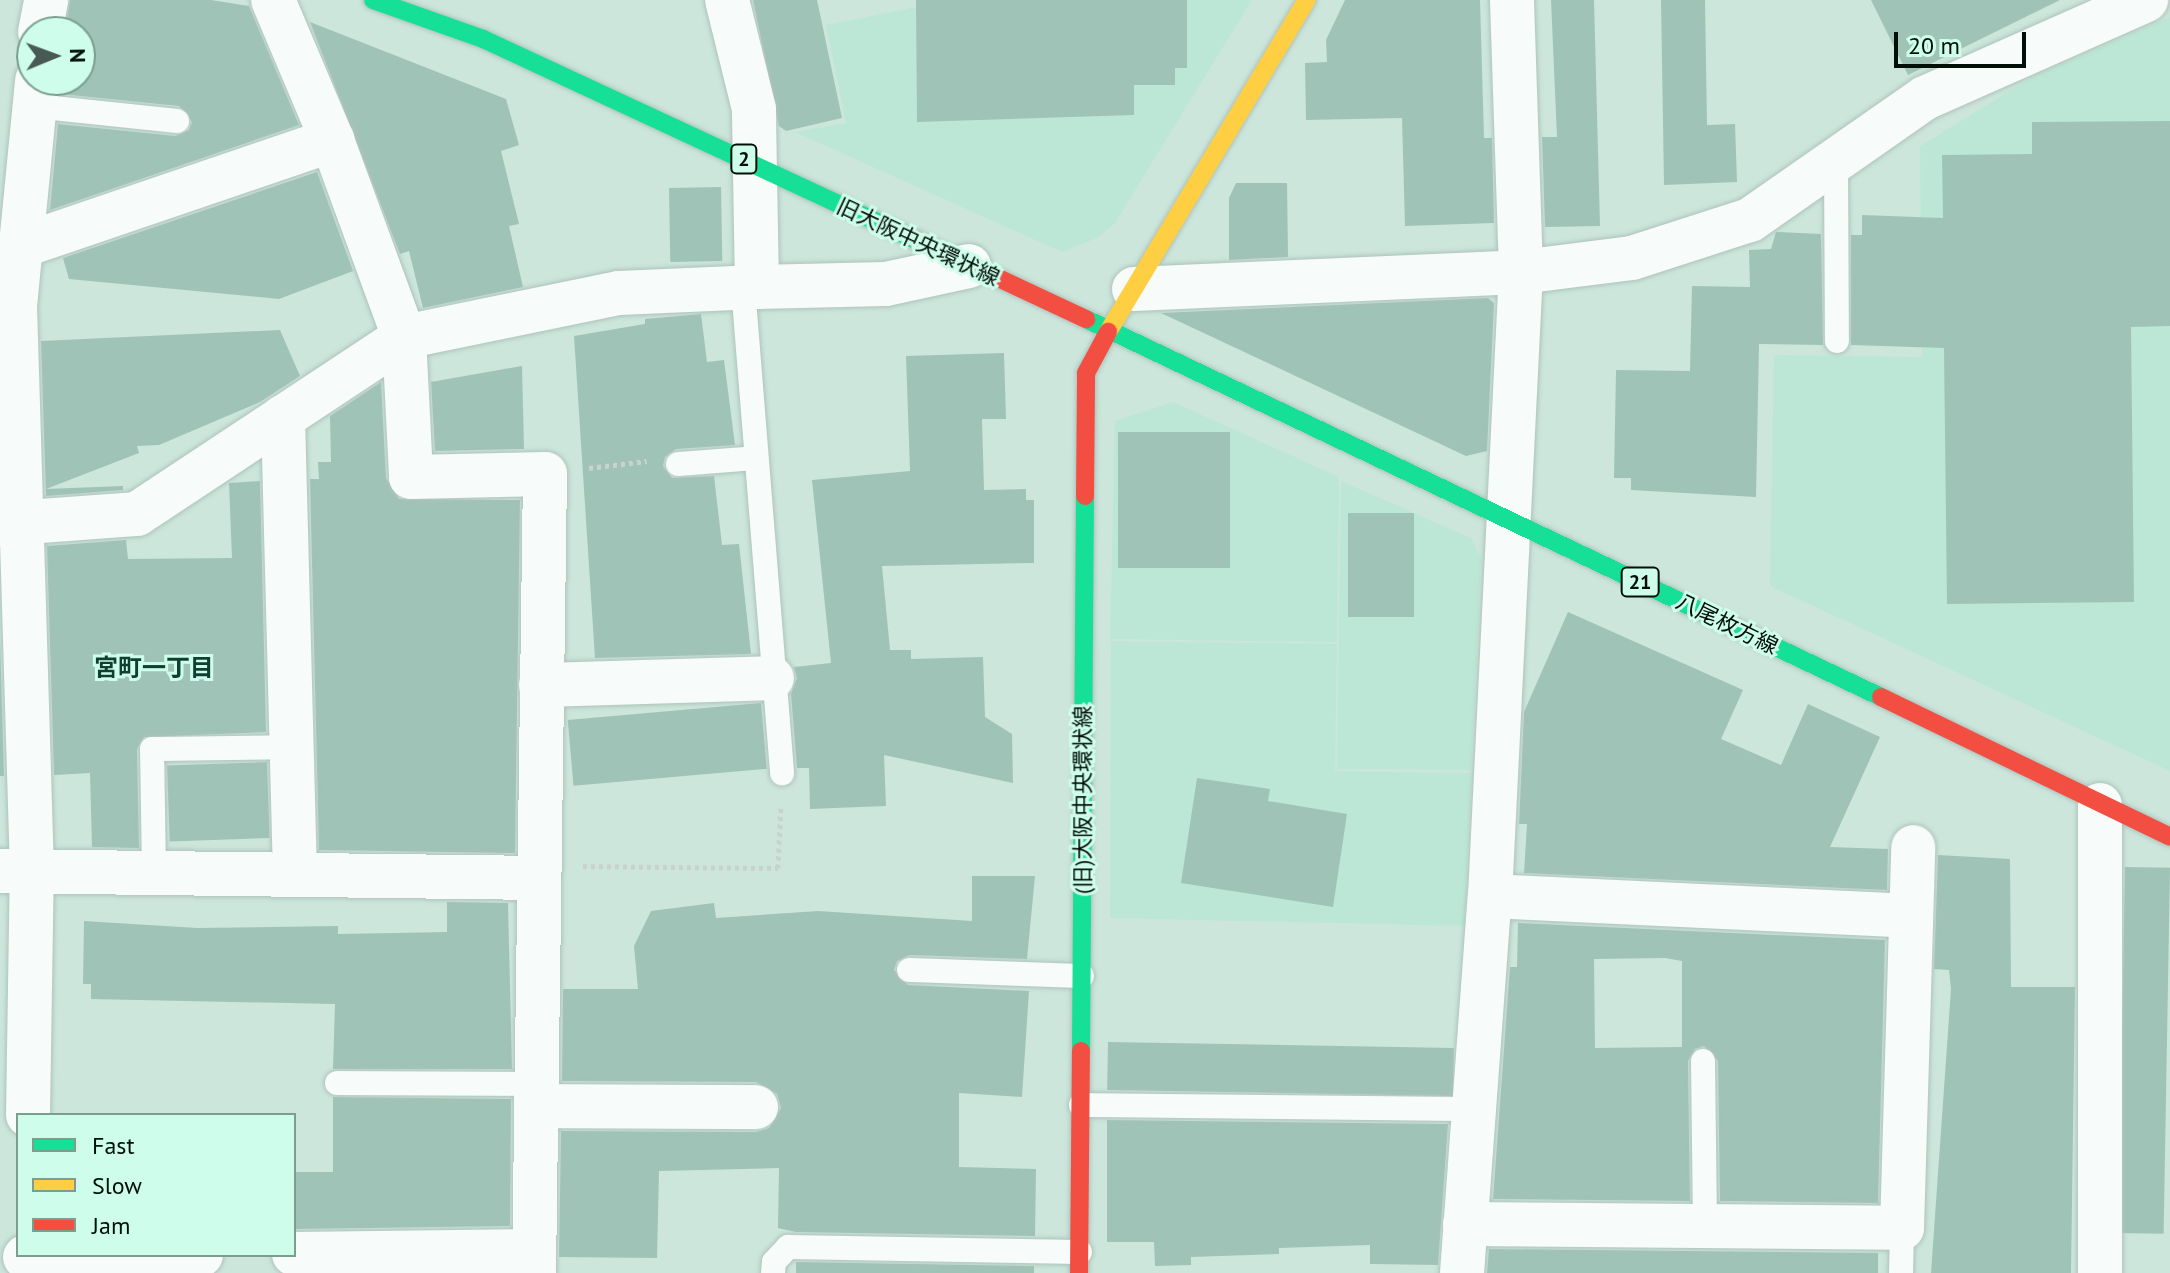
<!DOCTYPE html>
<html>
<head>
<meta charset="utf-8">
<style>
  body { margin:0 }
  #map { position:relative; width:2170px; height:1273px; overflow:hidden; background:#cce6dc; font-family:"PT Sans","Noto Sans JP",sans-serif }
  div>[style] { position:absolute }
  .built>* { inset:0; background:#bce7d6 }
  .building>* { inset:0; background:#a0c3b7; transform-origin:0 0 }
  .path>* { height:5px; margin-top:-2.5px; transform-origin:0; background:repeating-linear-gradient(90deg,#cad2cf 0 4px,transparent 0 8px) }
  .roads { filter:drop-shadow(0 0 2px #aec3bb) drop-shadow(0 0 2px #aec3bb) }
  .lane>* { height:24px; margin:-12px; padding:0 12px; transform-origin:12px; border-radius:12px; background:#f7fbfa }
  .street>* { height:44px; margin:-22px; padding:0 22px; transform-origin:22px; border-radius:22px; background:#f7fbfa }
  .fast>* { height:18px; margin:-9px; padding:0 9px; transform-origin:9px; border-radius:9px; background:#16e098 }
  .slow>* { height:18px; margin:-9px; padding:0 9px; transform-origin:9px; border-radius:9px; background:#ffcf43 }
  .jam>* { height:18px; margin:-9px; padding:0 9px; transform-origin:9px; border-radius:9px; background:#f24e42 }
  span { translate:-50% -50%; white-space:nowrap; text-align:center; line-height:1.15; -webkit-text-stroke:6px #cefeeb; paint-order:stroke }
  .shield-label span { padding:2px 6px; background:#cefeeb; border:2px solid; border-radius:6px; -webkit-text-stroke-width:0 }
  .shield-label { font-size:20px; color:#010f09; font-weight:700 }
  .street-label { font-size:22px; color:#010f09 }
  .neighbourhood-label { font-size:24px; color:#103e30; font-weight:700 }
  .legend { position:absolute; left:16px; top:1113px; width:280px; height:144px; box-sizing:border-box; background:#cefeeb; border:2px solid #7c9e91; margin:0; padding:10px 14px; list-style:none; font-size:24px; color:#010f09 }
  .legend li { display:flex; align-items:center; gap:16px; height:40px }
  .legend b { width:40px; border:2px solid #7c9e91 }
  .north { position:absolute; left:16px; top:16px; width:80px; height:80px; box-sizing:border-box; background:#cefeeb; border:2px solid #7c9e91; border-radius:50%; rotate:89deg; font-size:22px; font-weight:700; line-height:32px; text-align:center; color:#010f09 }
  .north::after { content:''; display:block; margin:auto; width:28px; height:36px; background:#485a53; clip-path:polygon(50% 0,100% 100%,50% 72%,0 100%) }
  .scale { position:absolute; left:1894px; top:32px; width:132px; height:36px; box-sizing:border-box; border:4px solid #010f09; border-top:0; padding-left:10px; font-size:24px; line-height:28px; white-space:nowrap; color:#010f09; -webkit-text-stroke:6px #cefeeb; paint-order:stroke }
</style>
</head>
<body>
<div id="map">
  <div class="built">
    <div style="clip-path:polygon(952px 0,1252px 0,1115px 223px,1097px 238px,1062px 252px,795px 132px,846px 123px,826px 25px)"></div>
    <div style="clip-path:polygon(2170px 17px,2170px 771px,1770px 586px,1774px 355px,1922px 357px,1920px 146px,2034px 76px)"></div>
    <div style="clip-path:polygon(1173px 402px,1339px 477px,1337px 642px,1110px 639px,1115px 421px)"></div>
    <div style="clip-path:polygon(1341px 481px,1471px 538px,1481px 558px,1471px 770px,1337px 769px)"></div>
    <div style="clip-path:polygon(1111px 641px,1337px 644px,1335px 771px,1471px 773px,1464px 926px,1110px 918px)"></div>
  </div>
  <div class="building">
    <div style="clip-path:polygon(70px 0,211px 0,249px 6px,299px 125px,50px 210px,58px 124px,175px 136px,189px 130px,192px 122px,179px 106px,61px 94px,62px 80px,80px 80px,80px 32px,65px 32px)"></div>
    <div style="clip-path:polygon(753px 0,817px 0,842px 118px,786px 131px,779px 126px)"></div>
    <div style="clip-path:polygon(916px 0,1187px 0,1187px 68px,1175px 68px,1175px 85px,1134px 85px,1134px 115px,917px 122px)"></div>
    <div style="clip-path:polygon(1345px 0,1480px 0,1484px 138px,1492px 138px,1494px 223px,1405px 226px,1402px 118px,1306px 120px,1305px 63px,1327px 62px,1326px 40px)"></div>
    <div style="clip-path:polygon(1551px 0,1594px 0,1600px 226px,1545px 227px,1542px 137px,1557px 137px)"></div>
    <div style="clip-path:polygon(1661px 0,1705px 0,1707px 125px,1735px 124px,1737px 182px,1664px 185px)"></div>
    <div style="clip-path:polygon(1871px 0,2060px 0,1908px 75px)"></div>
    <div style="clip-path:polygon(310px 22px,506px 99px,519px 145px,501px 151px,519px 224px,509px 226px,523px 287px,423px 308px,409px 251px,400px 254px)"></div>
    <div style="clip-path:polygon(2170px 121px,2170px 326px,2131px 327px,2134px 602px,1947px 604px,1944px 348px,1851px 345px,1851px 235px,1862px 235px,1862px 215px,1943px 218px,1942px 155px,2032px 154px,2032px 122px)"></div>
    <div style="clip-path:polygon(317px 172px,353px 271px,279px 299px,69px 279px,63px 258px)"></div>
    <div style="clip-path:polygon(1236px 183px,1287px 183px,1288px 257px,1229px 260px,1229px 198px)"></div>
    <div style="left:721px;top:187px;width:74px;height:52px;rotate:89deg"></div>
    <div style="clip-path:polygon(1776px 232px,1821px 234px,1823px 345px,1759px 344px,1756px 497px,1631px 490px,1631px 478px,1614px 478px,1616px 370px,1690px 371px,1692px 286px,1750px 287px,1749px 250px,1771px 249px)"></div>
    <div style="clip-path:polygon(1488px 298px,1494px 303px,1487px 451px,1466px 456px,1161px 313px)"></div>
    <div style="clip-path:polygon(701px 314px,707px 362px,724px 360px,735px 445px,676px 449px,665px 457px,663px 466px,672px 478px,714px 476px,722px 545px,739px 544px,751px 654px,595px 658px,574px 336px,645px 324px,645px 319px)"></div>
    <div style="clip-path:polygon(280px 330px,300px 376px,260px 402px,159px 445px,137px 446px,139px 453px,46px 489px,123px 486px,123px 490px,46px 496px,41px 341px)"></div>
    <div style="clip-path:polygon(1004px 353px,1006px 419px,982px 419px,984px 490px,1026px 489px,1026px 500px,1034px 500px,1034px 563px,882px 566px,890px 650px,911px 650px,911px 659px,983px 657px,985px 717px,1012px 734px,1013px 783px,884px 755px,886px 806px,810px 809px,809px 768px,797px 768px,791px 694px,797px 678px,794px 667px,831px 663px,812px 480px,910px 471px,906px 356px)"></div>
    <div style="clip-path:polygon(522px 366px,524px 449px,435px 451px,431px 382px)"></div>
    <div style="clip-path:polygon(381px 382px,386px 478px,399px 499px,520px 500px,515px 853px,319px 850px,310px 479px,319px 479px,318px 462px,331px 462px,330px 416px)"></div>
    <div style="left:1230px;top:432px;width:136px;height:112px;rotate:90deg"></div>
    <div style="clip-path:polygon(260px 481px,266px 732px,144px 737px,137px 749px,139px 848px,92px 847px,90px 773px,54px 775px,47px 546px,126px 540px,128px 559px,232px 558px,229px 483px)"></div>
    <div style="left:1348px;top:513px;width:66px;height:104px"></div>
    <div style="clip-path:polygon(1568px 612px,1743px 690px,1721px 739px,1781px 765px,1808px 704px,1880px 737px,1830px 847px,1888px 849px,1887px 890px,1524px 873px,1527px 824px,1519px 824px,1524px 712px)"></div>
    <div style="clip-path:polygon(0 639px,4px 776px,0 776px)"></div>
    <div style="left:761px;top:703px;width:66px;height:194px;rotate:85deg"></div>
    <div style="left:267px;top:762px;width:76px;height:100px;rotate:88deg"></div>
    <div style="clip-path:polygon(1197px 778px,1270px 789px,1268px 801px,1347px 814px,1333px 907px,1181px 883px)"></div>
    <div style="clip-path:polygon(1938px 855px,2010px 859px,2011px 987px,2075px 987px,2071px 1273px,1931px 1273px,1951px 989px,1949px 970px,1934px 969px)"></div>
    <div style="left:2125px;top:867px;width:45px;height:366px;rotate:1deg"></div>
    <div style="clip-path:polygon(972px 876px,1035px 876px,1027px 959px,910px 955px,897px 961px,894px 970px,908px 985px,1029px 991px,1022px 1097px,959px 1093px,959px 1167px,1036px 1169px,1035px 1236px,796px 1232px,778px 1228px,779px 1168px,659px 1171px,657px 1258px,559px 1257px,561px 1131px,756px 1132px,769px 1128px,781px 1108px,777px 1094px,756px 1082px,562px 1081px,563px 989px,638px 989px,634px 946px,651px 911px,714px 903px,716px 918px,818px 911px,972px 921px)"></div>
    <div style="clip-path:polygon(447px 902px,508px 903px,512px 1069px,333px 1069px,335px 1004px,91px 999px,91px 984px,83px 984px,84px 921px,197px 928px,338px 926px,338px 934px,447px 932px)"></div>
    <div style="clip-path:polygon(evenodd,1518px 923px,1885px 940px,1878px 1203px,1720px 1201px,1718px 1061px,1704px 1046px,1695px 1049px,1688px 1061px,1690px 1201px,1493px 1199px,1510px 967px,1517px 967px,1518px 923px,1665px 958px,1682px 961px,1682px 1047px,1595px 1048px,1594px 959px,1665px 958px)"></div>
    <div style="left:1108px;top:1042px;width:346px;height:48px;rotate:1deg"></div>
    <div style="clip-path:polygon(333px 1097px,511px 1099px,510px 1226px,294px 1229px,294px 1172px,333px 1172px)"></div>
    <div style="clip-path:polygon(1107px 1120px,1448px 1124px,1438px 1265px,1370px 1264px,1370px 1245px,1279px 1248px,1279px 1254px,1191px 1257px,1191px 1265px,1155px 1266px,1154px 1242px,1107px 1242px)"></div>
    <div style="clip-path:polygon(1489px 1249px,1878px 1253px,1878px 1273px,1487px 1273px)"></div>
    <div style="clip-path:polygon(796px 1262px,1034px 1266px,1034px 1273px,796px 1273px)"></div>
  </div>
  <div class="path">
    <div style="left:589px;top:468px;width:58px;rotate:-6.9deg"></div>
    <div style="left:583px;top:866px;width:195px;rotate:0.6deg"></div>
    <div style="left:778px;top:868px;width:63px;rotate:-87.3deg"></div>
  </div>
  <div class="roads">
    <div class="lane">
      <div style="left:34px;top:106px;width:144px;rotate:6deg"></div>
      <div style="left:1836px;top:160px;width:181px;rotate:89.7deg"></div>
      <div style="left:743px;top:287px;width:488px;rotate:85.4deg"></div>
      <div style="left:678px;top:464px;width:78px;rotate:-4.4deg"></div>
      <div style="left:154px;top:873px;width:124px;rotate:-90.9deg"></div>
      <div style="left:152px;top:749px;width:140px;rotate:-0.8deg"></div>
      <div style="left:909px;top:970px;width:173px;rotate:2deg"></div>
      <div style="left:1703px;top:1061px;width:165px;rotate:89.3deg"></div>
      <div style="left:337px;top:1083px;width:199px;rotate:0.3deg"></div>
      <div style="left:1081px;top:1105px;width:393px;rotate:0.6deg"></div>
      <div style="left:773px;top:1273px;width:11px;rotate:-85deg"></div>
      <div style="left:774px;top:1262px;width:21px;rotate:-47deg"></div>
      <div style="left:788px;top:1247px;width:292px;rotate:1deg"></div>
      <div style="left:1901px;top:1273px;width:45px;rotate:-88.7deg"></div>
    </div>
    <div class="street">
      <div style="left:273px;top:0;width:152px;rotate:67.1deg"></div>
      <div style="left:332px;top:140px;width:210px;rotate:69.9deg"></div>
      <div style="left:404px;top:337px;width:140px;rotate:87.1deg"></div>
      <div style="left:411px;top:477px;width:134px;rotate:-1.3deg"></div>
      <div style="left:545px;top:474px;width:799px;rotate:90.79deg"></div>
      <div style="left:40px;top:32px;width:33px;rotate:-79deg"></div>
      <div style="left:21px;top:246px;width:329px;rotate:-18.8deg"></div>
      <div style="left:757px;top:287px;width:129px;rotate:-1.3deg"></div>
      <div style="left:886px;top:284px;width:85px;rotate:-12.2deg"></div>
      <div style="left:1134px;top:289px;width:387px;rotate:-2.5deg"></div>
      <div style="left:1521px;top:272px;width:112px;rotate:-7.2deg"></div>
      <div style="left:1632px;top:258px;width:124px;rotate:-17.9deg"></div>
      <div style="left:1750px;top:220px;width:213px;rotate:-34.9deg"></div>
      <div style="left:1925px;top:98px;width:242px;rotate:-23.9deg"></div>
      <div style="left:283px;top:417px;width:458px;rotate:88.5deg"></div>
      <div style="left:0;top:524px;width:137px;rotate:-4.2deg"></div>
      <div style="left:137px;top:514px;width:320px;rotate:-33.5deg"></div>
      <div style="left:404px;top:337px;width:219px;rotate:-11.6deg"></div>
      <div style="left:619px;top:293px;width:138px;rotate:-2.5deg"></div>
      <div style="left:757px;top:287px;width:178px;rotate:-91deg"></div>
      <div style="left:754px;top:109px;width:112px;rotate:-103.9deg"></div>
      <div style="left:541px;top:685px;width:231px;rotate:-1.7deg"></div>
      <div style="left:0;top:871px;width:539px;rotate:0.74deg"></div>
      <div style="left:1490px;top:896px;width:421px;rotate:2.7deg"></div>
      <div style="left:536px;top:1106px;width:220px;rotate:0.3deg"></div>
      <div style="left:28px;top:1115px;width:243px;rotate:-89.1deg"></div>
      <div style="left:32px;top:872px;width:566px;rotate:-91.72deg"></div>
      <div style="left:15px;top:306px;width:227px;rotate:-84.4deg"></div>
      <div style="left:1465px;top:1224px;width:437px;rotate:0.5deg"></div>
      <div style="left:1902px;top:1228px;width:381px;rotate:-88.3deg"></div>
      <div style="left:294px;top:1254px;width:240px;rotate:-0.7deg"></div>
      <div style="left:25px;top:1257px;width:176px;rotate:-0.7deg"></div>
      <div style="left:1462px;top:1273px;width:378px;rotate:-85.8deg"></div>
      <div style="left:1490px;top:896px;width:625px;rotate:-87.16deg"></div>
      <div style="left:1521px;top:272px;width:272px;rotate:-91.9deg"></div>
      <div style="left:2100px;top:1273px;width:468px;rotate:-90deg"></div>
    </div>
    <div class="fast">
      <div style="left:373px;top:0;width:117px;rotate:19.5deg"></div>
      <div style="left:483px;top:39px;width:478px;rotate:24.9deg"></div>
      <div style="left:1086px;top:319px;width:880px;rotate:25.43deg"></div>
      <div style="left:1081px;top:1051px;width:555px;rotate:-89.59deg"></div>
    </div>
    <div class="slow">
      <div style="left:1108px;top:332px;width:387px;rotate:-59.1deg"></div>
    </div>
    <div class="jam">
      <div style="left:917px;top:240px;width:187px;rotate:25.1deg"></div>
      <div style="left:1085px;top:496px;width:123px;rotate:-89.5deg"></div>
      <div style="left:1086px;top:373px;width:47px;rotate:-61.8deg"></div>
      <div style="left:1881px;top:697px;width:321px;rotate:25.8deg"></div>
      <div style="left:1079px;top:1273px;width:222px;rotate:-89.5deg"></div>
    </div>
  </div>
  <div class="shield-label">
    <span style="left:744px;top:159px">2</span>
    <span style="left:1640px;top:582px">21</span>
  </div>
  <div class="street-label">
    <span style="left:918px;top:242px;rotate:25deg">旧大阪中央環状線</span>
    <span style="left:1727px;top:624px;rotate:26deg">八尾枚方線</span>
    <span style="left:1083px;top:800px;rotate:-90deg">(旧)大阪中央環状線</span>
  </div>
  <div class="neighbourhood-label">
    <span style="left:154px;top:668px">宮町一丁目</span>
  </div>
  <ul class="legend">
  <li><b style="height:10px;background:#16e098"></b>Fast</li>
  <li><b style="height:10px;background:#ffcf43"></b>Slow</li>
  <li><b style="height:10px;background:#f24e42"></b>Jam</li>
  </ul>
  <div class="north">N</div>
  <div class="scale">20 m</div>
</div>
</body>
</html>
